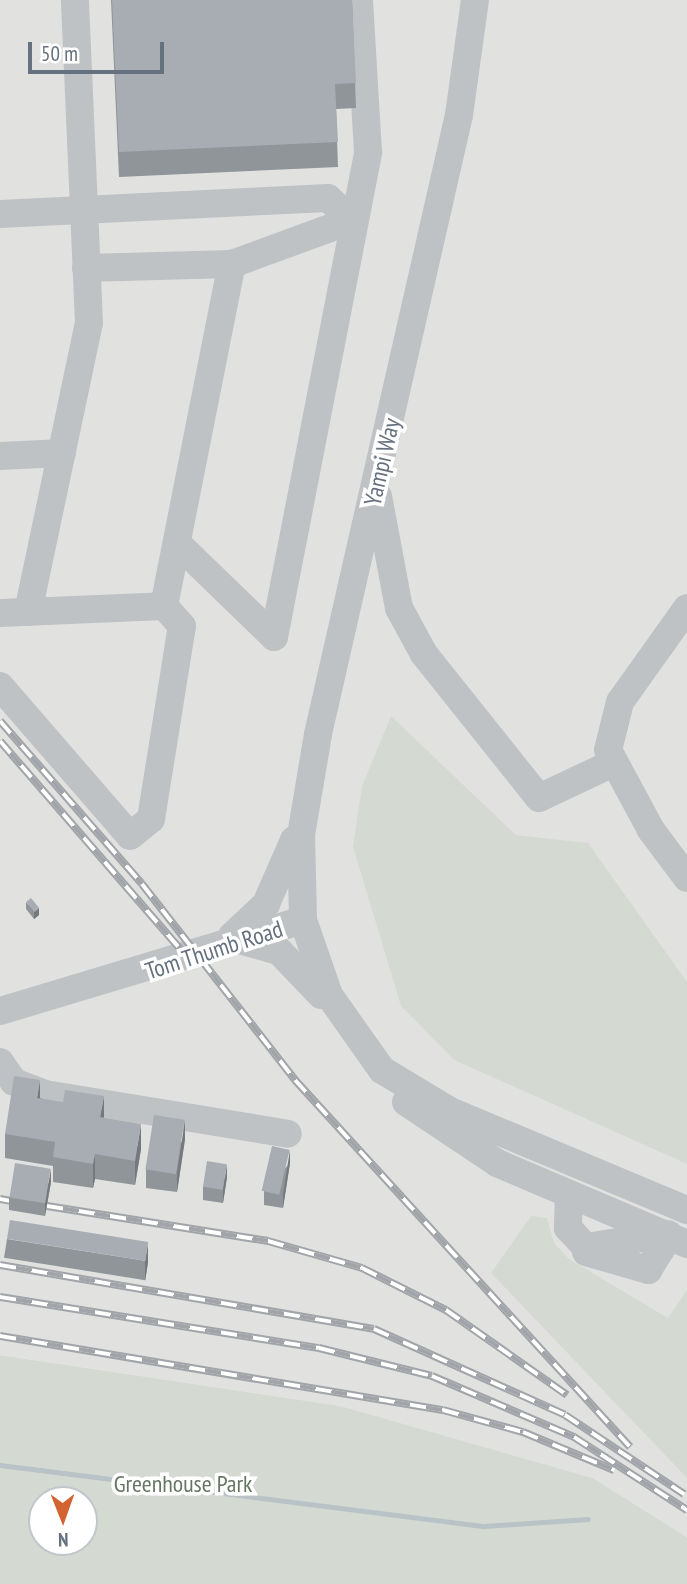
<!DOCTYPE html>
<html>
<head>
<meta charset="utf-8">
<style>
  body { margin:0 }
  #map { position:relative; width:687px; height:1584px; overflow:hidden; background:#f3f3f0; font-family:"PT Sans Narrow",sans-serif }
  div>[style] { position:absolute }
  .built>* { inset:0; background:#e1e2e0 }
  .green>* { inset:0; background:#d4dad1 }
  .stream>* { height:5px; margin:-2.5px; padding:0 2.5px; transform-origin:2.5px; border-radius:2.5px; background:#b9c2c7 }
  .minor>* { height:28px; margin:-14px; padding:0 14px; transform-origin:14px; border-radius:14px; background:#bfc2c5 }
  .rail>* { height:8px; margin-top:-4px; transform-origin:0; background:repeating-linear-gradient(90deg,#fff 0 16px,#a1a5aa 0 32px); box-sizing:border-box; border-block:2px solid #a1a5aa }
  .wall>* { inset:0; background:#909599; transform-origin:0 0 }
  .shaded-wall>* { inset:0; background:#75797d }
  .building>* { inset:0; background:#a7adb2; transform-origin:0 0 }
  span { translate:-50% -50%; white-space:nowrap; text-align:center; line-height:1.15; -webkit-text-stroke:7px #fff; paint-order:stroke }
  .street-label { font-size:24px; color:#65717e }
  .park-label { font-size:24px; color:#657663 }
  .north { position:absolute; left:28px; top:1486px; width:70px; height:70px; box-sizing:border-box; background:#fff; border:2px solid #c1c6cb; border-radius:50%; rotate:179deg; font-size:19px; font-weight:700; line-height:28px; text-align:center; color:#65717e }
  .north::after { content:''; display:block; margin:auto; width:24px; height:32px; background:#d36330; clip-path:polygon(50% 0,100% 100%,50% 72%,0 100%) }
  .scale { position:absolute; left:28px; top:42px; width:136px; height:32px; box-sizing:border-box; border:4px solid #65717e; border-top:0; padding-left:9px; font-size:21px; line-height:24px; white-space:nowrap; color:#65717e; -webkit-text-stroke:5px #fff; paint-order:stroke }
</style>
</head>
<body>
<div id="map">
  <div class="built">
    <div style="clip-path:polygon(0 0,687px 0,687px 1537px,593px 1478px,341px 1406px,0 1355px)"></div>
  </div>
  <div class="green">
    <div style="clip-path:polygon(391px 716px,516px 835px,588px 843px,687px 982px,687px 1164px,454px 1060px,401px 1006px,353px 847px,362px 786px)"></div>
    <div style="clip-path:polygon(531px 1216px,547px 1218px,554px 1243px,569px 1259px,668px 1318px,687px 1290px,687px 1478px,491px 1273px)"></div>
    <div style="clip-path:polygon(evenodd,0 1355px,341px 1406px,593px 1478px,687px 1537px,687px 1584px,0 1584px,0 1355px,42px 1500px,84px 1500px,84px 1542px,42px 1542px,42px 1500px)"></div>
  </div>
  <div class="stream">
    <div style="left:0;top:1465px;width:488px;rotate:7.2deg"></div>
    <div style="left:484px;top:1526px;width:104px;rotate:-3.9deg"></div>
  </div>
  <div class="minor">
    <div style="left:0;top:214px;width:328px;rotate:-2.8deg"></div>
    <div style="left:328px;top:198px;width:33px;rotate:43deg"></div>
    <div style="left:86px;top:268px;width:146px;rotate:-1.6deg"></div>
    <div style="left:232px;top:264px;width:128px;rotate:-20.1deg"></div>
    <div style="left:0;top:456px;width:62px;rotate:-2.8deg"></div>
    <div style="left:378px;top:496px;width:114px;rotate:79.4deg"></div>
    <div style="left:399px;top:608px;width:52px;rotate:61.5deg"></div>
    <div style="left:424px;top:654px;width:184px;rotate:51.4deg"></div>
    <div style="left:539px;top:798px;width:80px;rotate:-25.3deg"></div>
    <div style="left:177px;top:543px;width:135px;rotate:44.1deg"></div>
    <div style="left:274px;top:637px;width:494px;rotate:-79deg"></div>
    <div style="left:368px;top:152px;width:152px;rotate:-93.4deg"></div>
    <div style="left:164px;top:606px;width:349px;rotate:-78.8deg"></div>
    <div style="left:687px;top:608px;width:115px;rotate:125.5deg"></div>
    <div style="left:620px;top:702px;width:49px;rotate:104deg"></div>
    <div style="left:608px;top:750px;width:91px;rotate:61.7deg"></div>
    <div style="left:651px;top:830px;width:60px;rotate:53.1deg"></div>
    <div style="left:28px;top:612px;width:295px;rotate:-78.1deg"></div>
    <div style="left:89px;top:323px;width:323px;rotate:-92.5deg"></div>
    <div style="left:0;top:613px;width:164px;rotate:-2.4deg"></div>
    <div style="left:0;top:686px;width:198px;rotate:49.1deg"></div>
    <div style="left:130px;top:836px;width:27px;rotate:-39deg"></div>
    <div style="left:151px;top:819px;width:195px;rotate:-80.9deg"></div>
    <div style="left:182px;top:626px;width:27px;rotate:-132deg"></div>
    <div style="left:303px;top:920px;width:85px;rotate:-91.3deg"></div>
    <div style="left:301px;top:835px;width:102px;rotate:-80.4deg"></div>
    <div style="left:318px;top:734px;width:635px;rotate:-77.17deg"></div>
    <div style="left:459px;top:115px;width:116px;rotate:-82.1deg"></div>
    <div style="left:232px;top:936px;width:47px;rotate:-43.3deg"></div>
    <div style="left:266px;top:904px;width:70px;rotate:-66.4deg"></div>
    <div style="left:239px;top:940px;width:41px;rotate:15.4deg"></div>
    <div style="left:279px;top:951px;width:61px;rotate:46.3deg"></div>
    <div style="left:0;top:1011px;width:316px;rotate:-16.7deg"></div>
    <div style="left:303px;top:920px;width:79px;rotate:70.9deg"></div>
    <div style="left:329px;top:995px;width:92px;rotate:54.8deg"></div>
    <div style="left:382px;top:1070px;width:79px;rotate:31.1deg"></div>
    <div style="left:450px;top:1111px;width:257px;rotate:22.7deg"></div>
    <div style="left:0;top:1062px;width:24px;rotate:55deg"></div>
    <div style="left:14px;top:1082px;width:33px;rotate:21deg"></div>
    <div style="left:45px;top:1094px;width:246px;rotate:9.3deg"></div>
    <div style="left:406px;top:1102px;width:110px;rotate:33.8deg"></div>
    <div style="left:497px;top:1163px;width:207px;rotate:23.1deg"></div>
    <div style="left:569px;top:1195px;width:33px;rotate:92deg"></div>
    <div style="left:568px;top:1228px;width:26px;rotate:47deg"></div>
    <div style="left:586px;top:1247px;width:83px;rotate:-9deg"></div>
    <div style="left:586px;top:1252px;width:65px;rotate:16.2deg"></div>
    <div style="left:648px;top:1270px;width:41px;rotate:-57.8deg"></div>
  </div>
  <div class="rail">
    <div style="left:0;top:721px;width:216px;rotate:48.9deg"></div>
    <div style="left:142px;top:884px;width:249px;rotate:52deg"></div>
    <div style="left:295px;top:1080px;width:497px;rotate:47.6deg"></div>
    <div style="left:0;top:741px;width:276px;rotate:49.1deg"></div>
    <div style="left:0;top:1199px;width:11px;rotate:10deg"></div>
    <div style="left:47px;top:1206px;width:224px;rotate:9deg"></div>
    <div style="left:268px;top:1241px;width:98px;rotate:16deg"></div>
    <div style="left:362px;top:1268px;width:94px;rotate:26.6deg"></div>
    <div style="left:446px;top:1310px;width:148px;rotate:35.1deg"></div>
    <div style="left:0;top:1265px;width:379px;rotate:9.7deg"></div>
    <div style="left:374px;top:1329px;width:209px;rotate:24.2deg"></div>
    <div style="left:565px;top:1415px;width:143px;rotate:33.6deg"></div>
    <div style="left:0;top:1297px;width:323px;rotate:9.1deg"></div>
    <div style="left:319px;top:1348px;width:116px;rotate:13.9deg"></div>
    <div style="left:432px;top:1376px;width:155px;rotate:23.2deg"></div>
    <div style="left:574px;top:1437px;width:135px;rotate:32.9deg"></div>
    <div style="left:0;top:1336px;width:449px;rotate:9.5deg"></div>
    <div style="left:443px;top:1410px;width:83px;rotate:15.4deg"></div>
    <div style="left:523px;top:1432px;width:99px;rotate:22.7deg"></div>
  </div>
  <div class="wall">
    <div style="clip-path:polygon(111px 0,352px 0,356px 108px,336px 109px,338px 167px,119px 177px)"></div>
    <div style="clip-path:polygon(26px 902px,39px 915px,34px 919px,26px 909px)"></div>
    <div style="clip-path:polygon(40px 1098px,104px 1118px,141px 1149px,135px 1185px,95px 1179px,93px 1188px,53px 1182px,53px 1166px,5px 1158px,5px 1134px)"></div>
    <div style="clip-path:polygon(185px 1139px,177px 1192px,146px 1188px,146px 1169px)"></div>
    <div style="clip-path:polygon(290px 1163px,283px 1208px,264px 1205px,264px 1191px)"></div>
    <div style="clip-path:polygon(227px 1177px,223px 1203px,203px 1200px,203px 1187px)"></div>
    <div style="clip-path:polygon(51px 1182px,45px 1216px,9px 1210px,9px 1197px)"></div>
    <div style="left:7px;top:1239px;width:143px;height:19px;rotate:9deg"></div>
  </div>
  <div class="shaded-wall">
    <div style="clip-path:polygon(39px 908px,39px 915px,34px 919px,34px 912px)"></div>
    <div style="clip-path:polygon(40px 1080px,40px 1105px,37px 1098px)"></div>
    <div style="clip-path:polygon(104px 1096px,104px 1121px,100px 1117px)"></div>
    <div style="clip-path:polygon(185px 1120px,185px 1139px,177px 1192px,177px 1173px)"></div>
    <div style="clip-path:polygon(141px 1124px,141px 1149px,135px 1185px,135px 1161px)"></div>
    <div style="clip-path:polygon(290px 1150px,290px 1163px,283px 1208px,283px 1194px)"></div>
    <div style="clip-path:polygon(95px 1154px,95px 1179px,93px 1188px,93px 1164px)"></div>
    <div style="clip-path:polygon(227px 1164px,227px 1177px,223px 1203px,223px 1190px)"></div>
    <div style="clip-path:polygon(51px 1169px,51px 1182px,45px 1216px,45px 1203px)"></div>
    <div style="clip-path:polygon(148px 1243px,148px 1262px,145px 1281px,145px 1261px)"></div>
  </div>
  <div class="building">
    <div style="clip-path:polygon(112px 0,352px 0,356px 83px,335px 84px,338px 142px,119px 152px)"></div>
    <div style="left:31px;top:898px;width:13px;height:6px;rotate:51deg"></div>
    <div style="clip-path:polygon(14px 1076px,40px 1080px,37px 1098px,63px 1102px,65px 1090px,104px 1096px,100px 1117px,141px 1124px,135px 1161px,95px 1154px,93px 1164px,53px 1157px,55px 1142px,5px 1134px)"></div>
    <div style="left:154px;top:1115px;width:31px;height:55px;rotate:9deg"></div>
    <div style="left:272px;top:1146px;width:18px;height:46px;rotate:13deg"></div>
    <div style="left:207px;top:1161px;width:20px;height:26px;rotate:9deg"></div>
    <div style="left:15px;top:1163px;width:36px;height:35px;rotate:9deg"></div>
    <div style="left:10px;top:1220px;width:140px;height:19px;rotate:9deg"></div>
  </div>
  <div class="street-label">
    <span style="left:382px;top:462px;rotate:-77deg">Yampi Way</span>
    <span style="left:214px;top:950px;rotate:-18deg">Tom Thumb Road</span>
  </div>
  <div class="park-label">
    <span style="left:183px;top:1484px">Greenhouse Park</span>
  </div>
  <div class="north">N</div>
  <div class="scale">50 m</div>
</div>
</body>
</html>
